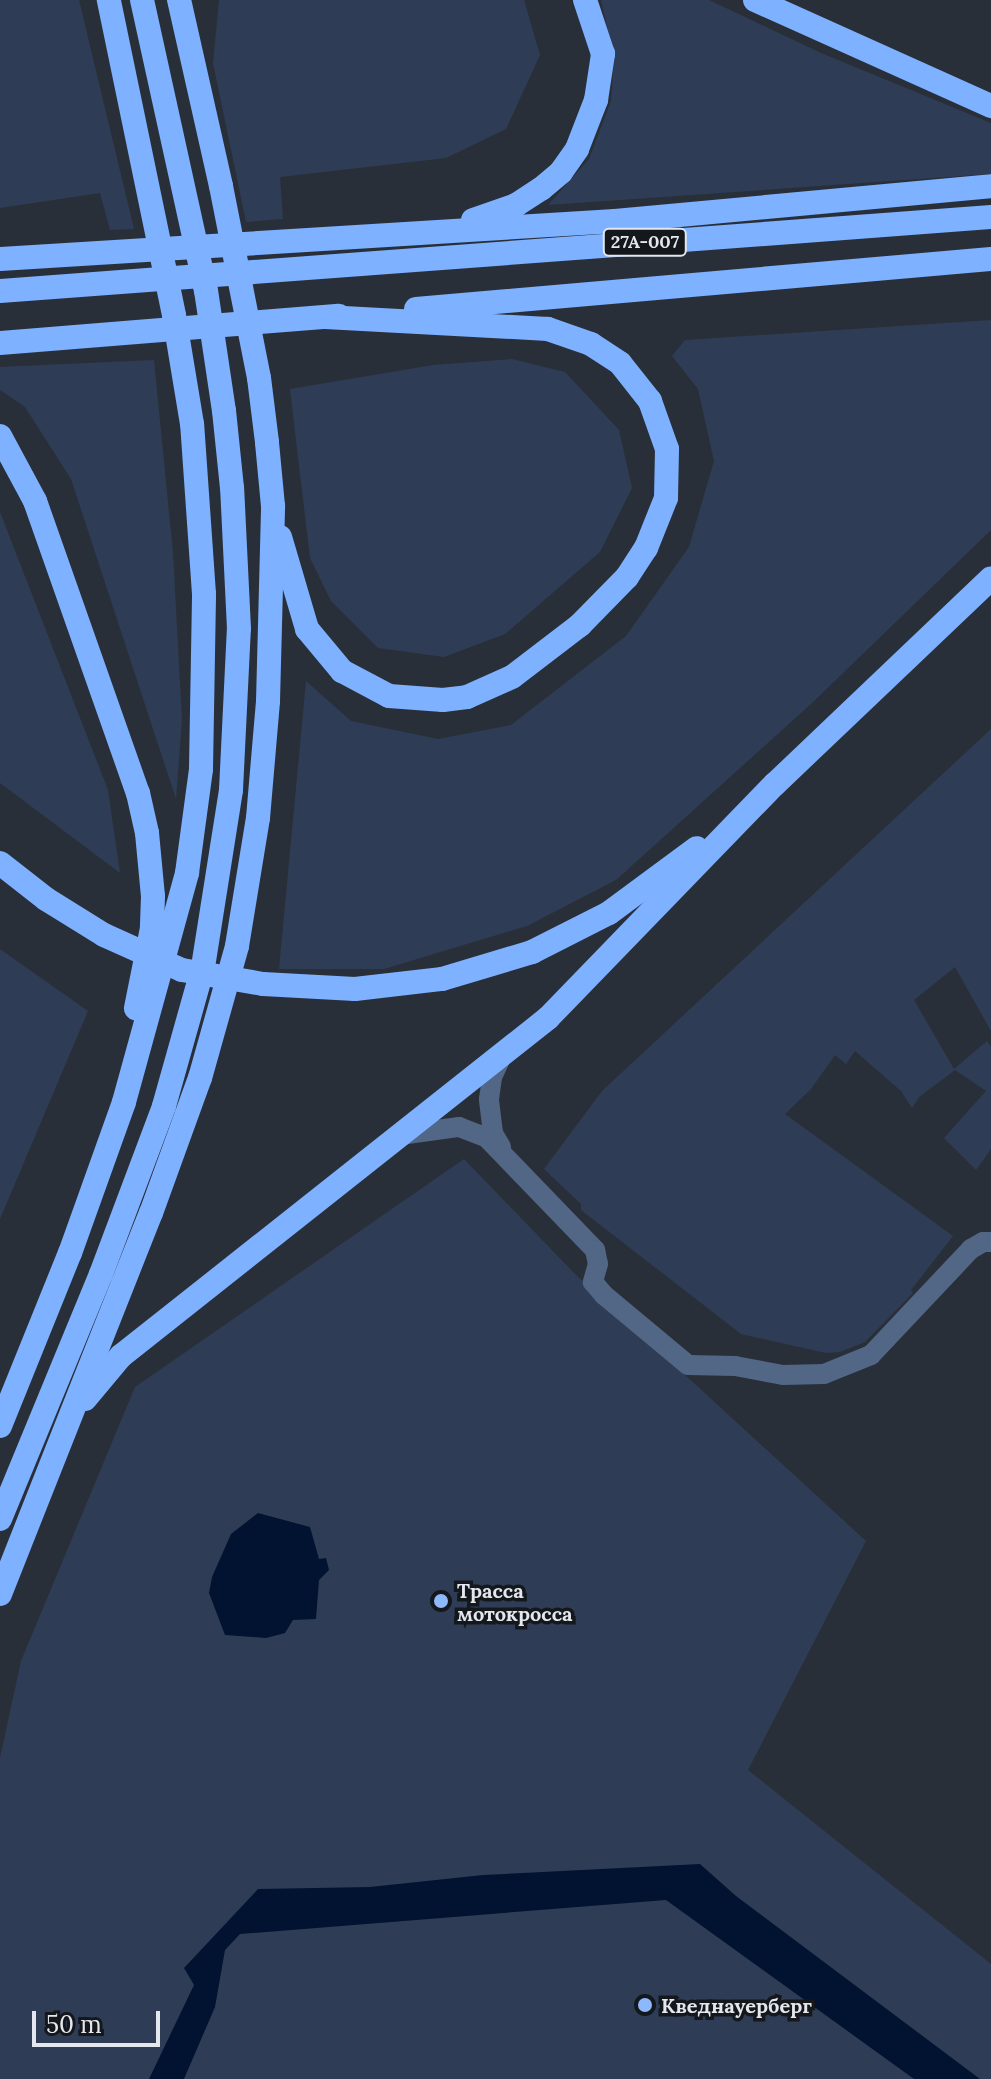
<!DOCTYPE html>
<html>
<head>
<meta charset="utf-8">
<style>
  body { margin:0 }
  #map { position:relative; width:991px; height:2079px; overflow:hidden; background:#292f38; font-family:Lora,serif }
  div>[style] { position:absolute }
  .green>* { inset:0; background:#2e3d55 }
  .water>* { inset:0; background:#021331 }
  .minor>* { height:20px; margin:-10px; padding:0 10px; transform-origin:10px; border-radius:10px; background:#526686 }
  .highway>* { height:24px; margin:-12px; padding:0 12px; transform-origin:12px; border-radius:12px; background:#7eb1ff }
  .dots>* { width:22px; height:22px; translate:-50% -50%; box-sizing:border-box; border:4px solid #14171b; border-radius:50% }
  span { translate:-50% -50%; white-space:nowrap; text-align:center; line-height:1.15; -webkit-text-stroke:7px #14171b; paint-order:stroke }
  .shield-label span { padding:2px 6px; background:#14171b; border:2px solid; border-radius:6px; -webkit-text-stroke-width:0 }
  .shield-label { font-size:18px; color:#e4e8ee; font-weight:700 }
  .poi-label { font-size:20px; color:#e4e8ee; font-weight:700 }
  .left { translate:0 -50%; text-align:left }
  .scale { position:absolute; left:32px; top:2011px; width:128px; height:36px; box-sizing:border-box; border:4px solid #e4e8ee; border-top:0; padding-left:10px; font-size:24px; line-height:28px; white-space:nowrap; color:#e4e8ee; -webkit-text-stroke:6px #14171b; paint-order:stroke }
</style>
</head>
<body>
<div id="map">
  <div class="green">
    <i style="clip-path:polygon(0 0,79px 0,134px 229px,110px 230px,100px 193px,0 208px)"></i>
    <i style="clip-path:polygon(219px 0,524px 0,540px 55px,506px 129px,446px 158px,280px 177px,283px 219px,246px 222px,213px 63px)"></i>
    <i style="clip-path:polygon(601px 0,709px 0,821px 53px,991px 123px,991px 174px,548px 205px,589px 159px,611px 101px,614px 57px)"></i>
    <i style="clip-path:polygon(991px 320px,991px 530px,812px 703px,616px 880px,527px 926px,384px 969px,279px 969px,306px 681px,351px 721px,438px 739px,511px 725px,626px 636px,689px 547px,714px 461px,698px 389px,672px 356px,685px 340px)"></i>
    <i style="clip-path:polygon(512px 359px,565px 372px,619px 430px,632px 488px,600px 552px,505px 634px,444px 657px,378px 648px,331px 601px,310px 558px,290px 389px,433px 365px)"></i>
    <i style="clip-path:polygon(154px 360px,173px 553px,182px 720px,176px 799px,71px 479px,25px 407px,0 390px,0 367px)"></i>
    <i style="clip-path:polygon(0 512px,108px 790px,120px 873px,0 783px)"></i>
    <i style="clip-path:polygon(991px 729px,991px 1031px,955px 967px,914px 1000px,954px 1069px,987px 1041px,991px 1047px,991px 1149px,976px 1170px,944px 1138px,986px 1091px,955px 1070px,919px 1097px,912px 1108px,901px 1091px,855px 1051px,846px 1064px,835px 1055px,811px 1089px,785px 1114px,953px 1236px,911px 1290px,913px 1293px,865px 1342px,840px 1352px,826px 1353px,741px 1334px,581px 1210px,581px 1204px,544px 1169px,602px 1091px)"></i>
    <i style="clip-path:polygon(0 949px,88px 1011px,0 1219px)"></i>
    <i style="clip-path:polygon(464px 1159px,575px 1274px,866px 1541px,748px 1770px,991px 1964px,991px 2079px,0 2079px,0 1758px,21px 1661px,135px 1387px)"></i>
  </div>
  <div class="water">
    <i style="clip-path:polygon(258px 1513px,310px 1527px,319px 1559px,326px 1558px,329px 1570px,319px 1580px,316px 1619px,293px 1620px,285px 1633px,266px 1638px,225px 1635px,209px 1593px,212px 1577px,231px 1534px)"></i>
    <i style="clip-path:polygon(700px 1864px,736px 1896px,980px 2079px,914px 2079px,666px 1900px,240px 1934px,225px 1950px,215px 2007px,184px 2079px,149px 2079px,194px 1985px,184px 1968px,258px 1889px,370px 1887px,483px 1875px)"></i>
  </div>
  <div class="minor">
    <i style="left:400px;top:1135px;width:60px;rotate:-7.7deg"></i>
    <i style="left:459px;top:1127px;width:30px;rotate:21deg"></i>
    <i style="left:487px;top:1138px;width:156px;rotate:46deg"></i>
    <i style="left:595px;top:1250px;width:14px;rotate:78deg"></i>
    <i style="left:598px;top:1264px;width:19px;rotate:106deg"></i>
    <i style="left:593px;top:1282px;width:17px;rotate:50deg"></i>
    <i style="left:604px;top:1295px;width:109px;rotate:39.8deg"></i>
    <i style="left:688px;top:1365px;width:47px;rotate:1.2deg"></i>
    <i style="left:735px;top:1366px;width:49px;rotate:10.6deg"></i>
    <i style="left:783px;top:1375px;width:41px;rotate:-1.4deg"></i>
    <i style="left:824px;top:1374px;width:51px;rotate:-22deg"></i>
    <i style="left:871px;top:1355px;width:146px;rotate:-46.7deg"></i>
    <i style="left:971px;top:1249px;width:14px;rotate:-30deg"></i>
    <i style="left:983px;top:1242px;width:8px"></i>
    <i style="left:501px;top:1147px;width:16px;rotate:-120deg"></i>
    <i style="left:493px;top:1133px;width:34px;rotate:-97deg"></i>
    <i style="left:489px;top:1099px;width:22px;rotate:-82deg"></i>
    <i style="left:492px;top:1077px;width:23px;rotate:-65deg"></i>
  </div>
  <div class="highway">
    <i style="left:755px;top:0;width:259px;rotate:24.2deg"></i>
    <i style="left:473px;top:220px;width:46px;rotate:-19.2deg"></i>
    <i style="left:516px;top:205px;width:30px;rotate:-33deg"></i>
    <i style="left:541px;top:189px;width:26px;rotate:-40deg"></i>
    <i style="left:561px;top:172px;width:28px;rotate:-55deg"></i>
    <i style="left:577px;top:149px;width:53px;rotate:-68.8deg"></i>
    <i style="left:596px;top:100px;width:47px;rotate:-81.3deg"></i>
    <i style="left:603px;top:54px;width:57px;rotate:-108.4deg"></i>
    <i style="left:0;top:259px;width:616px;rotate:-3.54deg"></i>
    <i style="left:615px;top:221px;width:378px;rotate:-5.3deg"></i>
    <i style="left:0;top:291px;width:994px;rotate:-4.27deg"></i>
    <i style="left:416px;top:309px;width:577px;rotate:-4.97deg"></i>
    <i style="left:0;top:343px;width:340px;rotate:-4.6deg"></i>
    <i style="left:0;top:436px;width:74px;rotate:61.7deg"></i>
    <i style="left:35px;top:501px;width:310px;rotate:70.6deg"></i>
    <i style="left:138px;top:793px;width:41px;rotate:77.3deg"></i>
    <i style="left:147px;top:833px;width:63px;rotate:84.6deg"></i>
    <i style="left:153px;top:896px;width:32px;rotate:92deg"></i>
    <i style="left:152px;top:928px;width:82px;rotate:101.3deg"></i>
    <i style="left:280px;top:537px;width:96px;rotate:73.6deg"></i>
    <i style="left:307px;top:629px;width:55px;rotate:50.2deg"></i>
    <i style="left:342px;top:671px;width:53px;rotate:28deg"></i>
    <i style="left:389px;top:696px;width:54px;rotate:4.2deg"></i>
    <i style="left:443px;top:700px;width:24px;rotate:-7deg"></i>
    <i style="left:467px;top:697px;width:49px;rotate:-24deg"></i>
    <i style="left:512px;top:677px;width:86px;rotate:-37.4deg"></i>
    <i style="left:580px;top:625px;width:67px;rotate:-45.6deg"></i>
    <i style="left:627px;top:577px;width:35px;rotate:-57deg"></i>
    <i style="left:646px;top:548px;width:54px;rotate:-68.2deg"></i>
    <i style="left:666px;top:498px;width:49px;rotate:-88.8deg"></i>
    <i style="left:667px;top:449px;width:51px;rotate:-109.5deg"></i>
    <i style="left:650px;top:401px;width:48px;rotate:-128.3deg"></i>
    <i style="left:620px;top:363px;width:35px;rotate:-147deg"></i>
    <i style="left:591px;top:344px;width:46px;rotate:-160.8deg"></i>
    <i style="left:548px;top:329px;width:223px;rotate:-176.9deg"></i>
    <i style="left:0;top:863px;width:58px;rotate:38deg"></i>
    <i style="left:46px;top:899px;width:68px;rotate:31.8deg"></i>
    <i style="left:104px;top:935px;width:85px;rotate:24.2deg"></i>
    <i style="left:182px;top:970px;width:82px;rotate:9.8deg"></i>
    <i style="left:263px;top:984px;width:92px;rotate:3.1deg"></i>
    <i style="left:355px;top:989px;width:88px;rotate:-6.6deg"></i>
    <i style="left:442px;top:979px;width:94px;rotate:-16.7deg"></i>
    <i style="left:532px;top:952px;width:86px;rotate:-26.9deg"></i>
    <i style="left:609px;top:913px;width:109px;rotate:-36.5deg"></i>
    <i style="left:85px;top:1399px;width:56px;rotate:-50.1deg"></i>
    <i style="left:121px;top:1356px;width:545px;rotate:-38.36deg"></i>
    <i style="left:548px;top:1018px;width:326px;rotate:-45.9deg"></i>
    <i style="left:775px;top:784px;width:298px;rotate:-43.6deg"></i>
    <i style="left:0;top:1426px;width:187px;rotate:-68deg"></i>
    <i style="left:70px;top:1253px;width:160px;rotate:-70.3deg"></i>
    <i style="left:124px;top:1102px;width:238px;rotate:-74.6deg"></i>
    <i style="left:187px;top:873px;width:105px;rotate:-82.3deg"></i>
    <i style="left:201px;top:769px;width:175px;rotate:-89deg"></i>
    <i style="left:204px;top:594px;width:170px;rotate:-94deg"></i>
    <i style="left:192px;top:424px;width:110px;rotate:-99.4deg"></i>
    <i style="left:174px;top:315px;width:322px;rotate:-101.7deg"></i>
    <i style="left:0;top:1519px;width:265px;rotate:-67.6deg"></i>
    <i style="left:101px;top:1274px;width:179px;rotate:-69.4deg"></i>
    <i style="left:164px;top:1106px;width:144px;rotate:-74.3deg"></i>
    <i style="left:203px;top:967px;width:179px;rotate:-81deg"></i>
    <i style="left:231px;top:790px;width:161px;rotate:-87.2deg"></i>
    <i style="left:239px;top:629px;width:141px;rotate:-92.8deg"></i>
    <i style="left:232px;top:488px;width:77px;rotate:-95.9deg"></i>
    <i style="left:224px;top:411px;width:121px;rotate:-98.5deg"></i>
    <i style="left:206px;top:291px;width:298px;rotate:-102.4deg"></i>
    <i style="left:0;top:1594px;width:410px;rotate:-68.4deg"></i>
    <i style="left:151px;top:1213px;width:144px;rotate:-70.1deg"></i>
    <i style="left:200px;top:1078px;width:137px;rotate:-74.3deg"></i>
    <i style="left:237px;top:946px;width:130px;rotate:-80.7deg"></i>
    <i style="left:258px;top:818px;width:117px;rotate:-85.1deg"></i>
    <i style="left:268px;top:701px;width:195px;rotate:-88.5deg"></i>
    <i style="left:273px;top:506px;width:64px;rotate:-95.4deg"></i>
    <i style="left:267px;top:442px;width:64px;rotate:-97.1deg"></i>
    <i style="left:259px;top:378px;width:196px;rotate:-101.2deg"></i>
    <i style="left:221px;top:186px;width:191px;rotate:-102.7deg"></i>
  </div>
  <div class="dots">
    <i style="left:441px;top:1601px;background:#8db9fc"></i>
    <i style="left:645px;top:2005px;background:#8db9fc"></i>
  </div>
  <div class="shield-label">
    <span style="left:645px;top:242px">27А-007</span>
  </div>
  <div class="poi-label">
    <span class="left" style="left:457px;top:1602px">Трасса<br>мотокросса</span>
    <span class="left" style="left:661px;top:2005px">Кведнауерберг</span>
  </div>
  <div class="scale">50 m</div>
</div>
</body>
</html>
